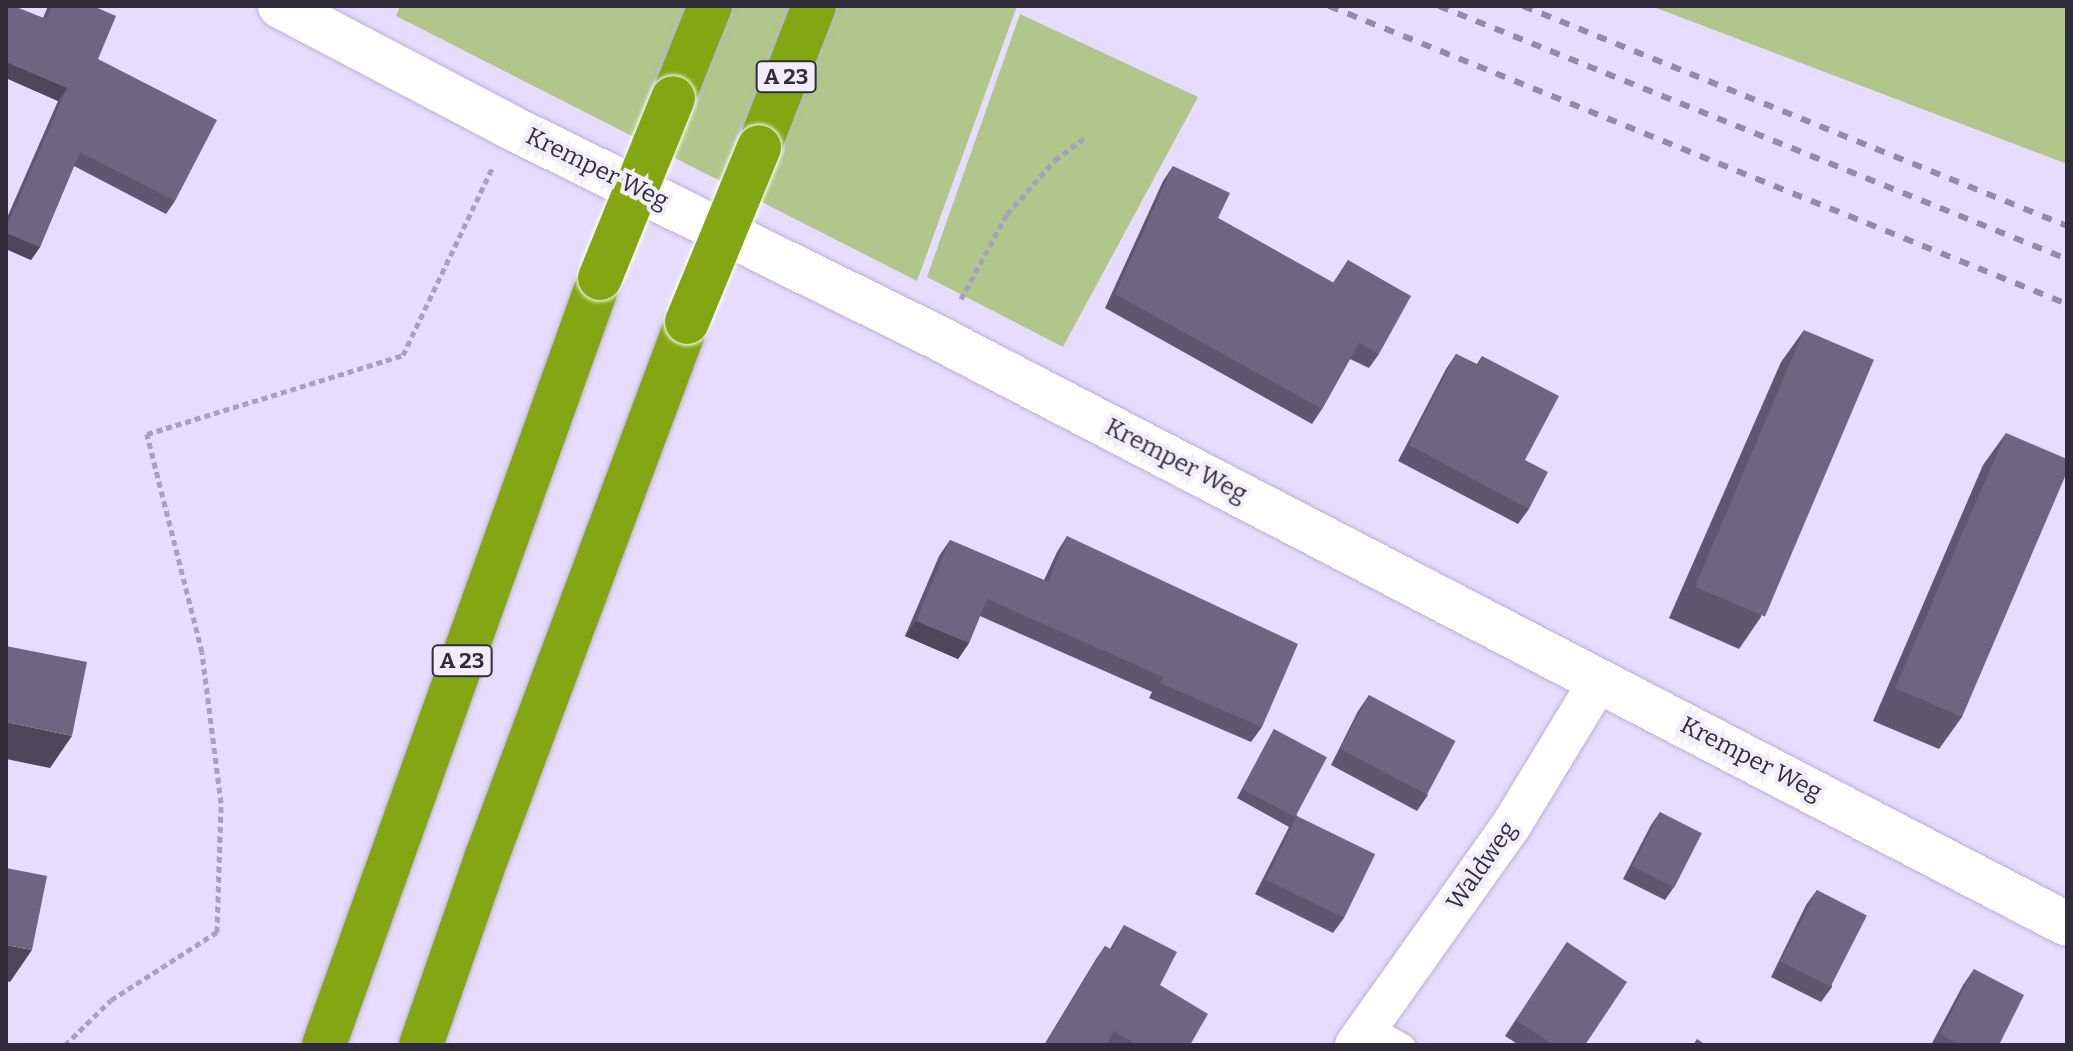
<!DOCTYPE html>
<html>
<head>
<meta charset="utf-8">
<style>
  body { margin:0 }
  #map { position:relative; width:2073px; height:1051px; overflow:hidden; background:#e6dcff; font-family:Bitter,serif }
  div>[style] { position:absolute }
  .green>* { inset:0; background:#b2c58a }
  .path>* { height:5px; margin-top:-2.5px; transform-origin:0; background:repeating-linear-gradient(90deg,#a8a0bc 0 6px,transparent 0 10px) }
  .roads { filter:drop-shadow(0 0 2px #bbb2d3) drop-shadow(0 0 2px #bbb2d3) }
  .service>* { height:20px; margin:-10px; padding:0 10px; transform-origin:10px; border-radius:10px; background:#fff }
  .minor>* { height:40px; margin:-20px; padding:0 20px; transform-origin:20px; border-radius:20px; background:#fff }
  .tertiary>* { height:44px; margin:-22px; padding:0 22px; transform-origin:22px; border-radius:22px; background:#fff }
  .motorway>* { height:44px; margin:-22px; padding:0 22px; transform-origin:22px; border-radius:22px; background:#85a613 }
  .rail>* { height:6px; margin-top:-3px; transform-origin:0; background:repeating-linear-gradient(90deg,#928ba4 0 10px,transparent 0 20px) }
  .bridges { filter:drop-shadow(0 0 2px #fff) drop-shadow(0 0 2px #fff) }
  .motorway-bridge>* { height:44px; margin:-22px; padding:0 22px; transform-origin:22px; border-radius:22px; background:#85a613 }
  .wall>* { inset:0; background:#5f5771 }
  .shaded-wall>* { inset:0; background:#4d475c }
  .building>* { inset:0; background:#6e6583; transform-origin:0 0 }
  span { translate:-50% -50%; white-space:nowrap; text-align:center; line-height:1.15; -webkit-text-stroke:8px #f1edfb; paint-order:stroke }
  .shield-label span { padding:2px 6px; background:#f1edfb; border:2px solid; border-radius:6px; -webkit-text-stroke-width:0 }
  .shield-label { font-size:22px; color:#302c39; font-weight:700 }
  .street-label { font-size:24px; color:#302c39 }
  .frame { position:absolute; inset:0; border:8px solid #302c39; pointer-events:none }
</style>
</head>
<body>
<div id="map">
  <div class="green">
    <i style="clip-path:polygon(400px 6px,1017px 6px,917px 281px,396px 16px)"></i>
    <i style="clip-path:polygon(1651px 6px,2067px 6px,2067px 164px)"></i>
    <i style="clip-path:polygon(1020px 14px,1198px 97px,1063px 347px,927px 277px)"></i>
  </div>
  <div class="path">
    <i style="left:961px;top:299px;width:97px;rotate:-61.6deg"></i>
    <i style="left:1007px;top:214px;width:72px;rotate:-48.4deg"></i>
    <i style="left:1055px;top:160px;width:40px;rotate:-37deg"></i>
    <i style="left:65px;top:1045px;width:64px;rotate:-44.4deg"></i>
    <i style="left:111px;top:1000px;width:126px;rotate:-32.7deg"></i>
    <i style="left:217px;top:932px;width:129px;rotate:-88.2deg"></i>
    <i style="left:221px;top:803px;width:152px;rotate:-97.2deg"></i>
    <i style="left:202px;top:652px;width:225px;rotate:-104.2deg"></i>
    <i style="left:147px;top:434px;width:268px;rotate:-17.1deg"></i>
    <i style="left:403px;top:355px;width:207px;rotate:-64.5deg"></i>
  </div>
  <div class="roads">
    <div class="service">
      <i style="left:1369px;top:1025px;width:41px;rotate:29.1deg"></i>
    </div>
    <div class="minor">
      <i style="left:1355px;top:1045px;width:271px;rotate:-54.6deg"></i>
      <i style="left:1512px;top:824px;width:167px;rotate:-58.7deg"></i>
    </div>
    <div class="tertiary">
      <i style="left:280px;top:6px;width:262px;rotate:27.7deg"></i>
      <i style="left:512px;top:128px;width:482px;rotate:26.2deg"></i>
      <i style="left:944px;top:341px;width:1265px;rotate:27.44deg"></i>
    </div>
    <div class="motorway">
      <i style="left:673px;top:98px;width:99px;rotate:-68.1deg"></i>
      <i style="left:759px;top:147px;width:151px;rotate:-68.7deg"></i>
      <i style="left:324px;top:1045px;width:815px;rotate:-70.21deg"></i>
      <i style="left:421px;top:1045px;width:200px;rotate:-70.8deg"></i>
      <i style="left:487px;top:856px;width:570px;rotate:-69.47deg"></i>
    </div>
  </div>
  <div class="rail">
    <i style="left:1329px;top:6px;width:796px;rotate:21.99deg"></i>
    <i style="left:1439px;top:6px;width:677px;rotate:21.94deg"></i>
    <i style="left:1523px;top:6px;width:587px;rotate:22.02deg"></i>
  </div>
  <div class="bridges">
    <div class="motorway-bridge">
      <i style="left:600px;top:278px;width:194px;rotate:-67.9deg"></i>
      <i style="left:687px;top:322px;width:189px;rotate:-67.6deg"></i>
    </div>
  </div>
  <div class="wall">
    <i style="clip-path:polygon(6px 6px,43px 18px,48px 6px,93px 6px,98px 59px,175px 201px,166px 214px,74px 166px,40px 247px,31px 260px,6px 249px,6px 220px,58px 101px,6px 78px)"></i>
    <i style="clip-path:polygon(1173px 166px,1218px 218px,1333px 283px,1348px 260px,1379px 354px,1369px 368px,1350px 359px,1322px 409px,1312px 424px,1105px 308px,1163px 181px)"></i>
    <i style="clip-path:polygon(1804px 330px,1761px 617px,1739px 649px,1669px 618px,1781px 362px)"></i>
    <i style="clip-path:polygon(1456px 354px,1477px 364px,1482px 356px,1525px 460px,1529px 509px,1518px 524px,1398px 461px,1446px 369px)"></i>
    <i style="clip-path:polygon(2006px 433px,1962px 717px,1939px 749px,1873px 721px,1983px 465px)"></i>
    <i style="clip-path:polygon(1067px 536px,1262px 727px,1251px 742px,1149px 698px,1152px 692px,980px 616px,969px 643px,958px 659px,905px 636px,939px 556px,950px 540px,1044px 580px,1057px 552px)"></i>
    <i style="clip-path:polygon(1369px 695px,1428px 795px,1417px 811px,1331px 765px,1358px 711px)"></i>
    <i style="clip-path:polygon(1274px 729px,1297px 816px,1344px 918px,1333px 933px,1255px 894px,1289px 827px,1237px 798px,1269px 738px)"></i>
    <i style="clip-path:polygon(1660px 812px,1674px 887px,1665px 900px,1623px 879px,1651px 825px)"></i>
    <i style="clip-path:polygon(1817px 890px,1832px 987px,1821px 1002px,1771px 977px,1806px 905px)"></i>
    <i style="clip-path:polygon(1124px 925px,1160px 985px,1190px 1045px,1044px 1045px,1096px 959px,1105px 946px,1110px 949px)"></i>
    <i style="clip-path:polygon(1567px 942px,1585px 1045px,1519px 1045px,1505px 1036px)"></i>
    <i style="clip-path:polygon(1974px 969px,1999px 1045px,1931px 1045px,1963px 985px)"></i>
  </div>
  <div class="shaded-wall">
    <i style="clip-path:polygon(6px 62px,67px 88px,58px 101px,6px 78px)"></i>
    <i style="clip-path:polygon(6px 233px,40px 247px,31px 260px,6px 249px)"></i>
    <i style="clip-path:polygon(916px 621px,969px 643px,958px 659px,905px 636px)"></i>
    <i style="clip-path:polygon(6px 722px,72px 736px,50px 768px,6px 759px)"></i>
    <i style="clip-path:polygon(6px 945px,32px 950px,10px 982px,6px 981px)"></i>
  </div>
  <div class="building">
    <i style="clip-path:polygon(6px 6px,14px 6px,46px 19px,52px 6px,93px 6px,116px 16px,98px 59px,217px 120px,175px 201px,80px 152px,40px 247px,6px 233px,6px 228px,67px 88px,6px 62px)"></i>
    <i style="clip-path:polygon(1173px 166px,1230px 193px,1218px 218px,1334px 283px,1348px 260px,1411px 296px,1379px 354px,1359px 343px,1322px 409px,1115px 294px)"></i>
    <i style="left:1804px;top:330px;width:76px;height:279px;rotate:23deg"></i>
    <i style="clip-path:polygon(1456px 354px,1478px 365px,1482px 356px,1559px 396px,1525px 460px,1548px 472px,1529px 509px,1409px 445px)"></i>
    <i style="clip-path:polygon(2006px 433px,2067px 459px,2067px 472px,1962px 717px,1895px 688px)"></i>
    <i style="clip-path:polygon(1067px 536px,1298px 644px,1262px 727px,1160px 683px,1163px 677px,987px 599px,969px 643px,916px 621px,950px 540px,1048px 582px)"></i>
    <i style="clip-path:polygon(6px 646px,87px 662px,72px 736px,6px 722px)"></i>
    <i style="left:1369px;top:695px;width:98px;height:61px;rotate:28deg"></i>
    <i style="left:1274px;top:729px;width:60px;height:68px;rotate:28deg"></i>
    <i style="left:1660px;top:812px;width:47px;height:61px;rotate:27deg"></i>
    <i style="left:1297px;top:816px;width:87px;height:71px;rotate:26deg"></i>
    <i style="clip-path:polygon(6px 868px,47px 876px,32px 950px,6px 945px)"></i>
    <i style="left:1817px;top:890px;width:56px;height:80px;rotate:27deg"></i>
    <i style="clip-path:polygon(1124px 925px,1177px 952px,1160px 985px,1208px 1014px,1190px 1045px,1137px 1045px,1114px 1031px,1107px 1045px,1045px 1045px,1105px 946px,1112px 950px)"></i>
    <i style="clip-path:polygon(1567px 942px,1627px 982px,1585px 1045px,1554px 1045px,1516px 1020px)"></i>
    <i style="clip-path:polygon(1974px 969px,2024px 995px,1999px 1045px,1960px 1045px,1940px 1034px)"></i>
    <i style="clip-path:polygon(1697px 1039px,1706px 1045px,1693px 1045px)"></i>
  </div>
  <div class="shield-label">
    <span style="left:786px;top:77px">A 23</span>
    <span style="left:462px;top:661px">A 23</span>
  </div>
  <div class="street-label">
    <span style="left:597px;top:169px;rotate:26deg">Kremper Weg</span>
    <span style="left:1176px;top:461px;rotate:27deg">Kremper Weg</span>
    <span style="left:1751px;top:759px;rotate:27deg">Kremper Weg</span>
    <span style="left:1482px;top:866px;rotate:-55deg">Waldweg</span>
  </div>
  <div class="frame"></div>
</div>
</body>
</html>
